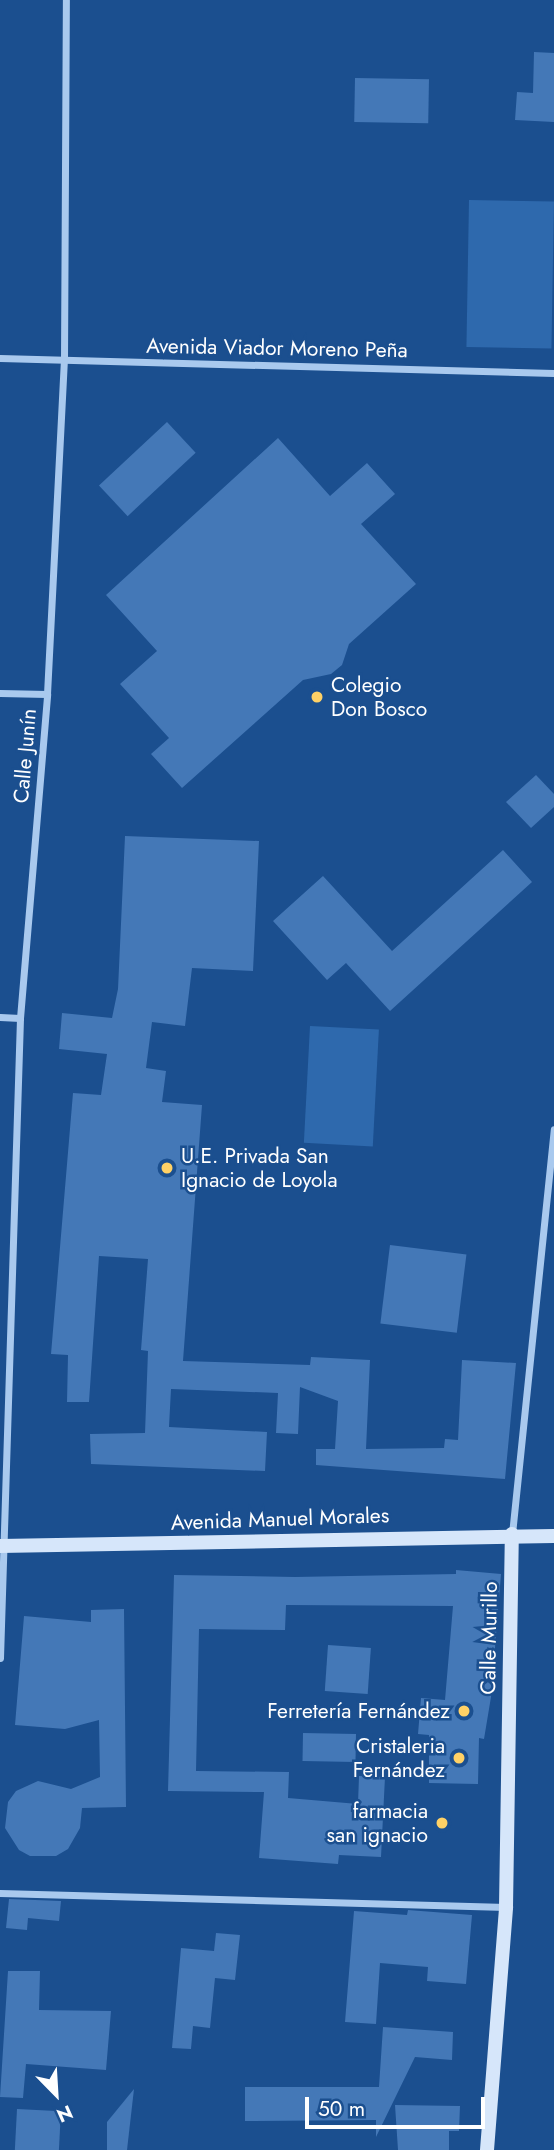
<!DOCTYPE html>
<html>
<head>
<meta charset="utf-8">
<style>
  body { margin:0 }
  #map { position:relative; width:554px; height:2150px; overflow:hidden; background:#1b4f8f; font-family:Jost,sans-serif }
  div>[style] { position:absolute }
  .green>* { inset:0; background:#2e69ad; transform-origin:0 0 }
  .building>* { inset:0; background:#4478b7; transform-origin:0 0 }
  .street>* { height:7px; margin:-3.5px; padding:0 3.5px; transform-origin:3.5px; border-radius:3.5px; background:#a9c9ee }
  .secondary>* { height:14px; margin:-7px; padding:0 7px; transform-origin:7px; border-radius:7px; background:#d6e6fa }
  .dots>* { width:19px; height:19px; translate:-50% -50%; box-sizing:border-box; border:4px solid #1b4f8f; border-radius:50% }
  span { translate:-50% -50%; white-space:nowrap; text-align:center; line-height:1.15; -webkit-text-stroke:5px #1b4f8f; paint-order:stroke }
  .street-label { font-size:21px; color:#fff }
  .poi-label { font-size:21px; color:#fff }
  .left { translate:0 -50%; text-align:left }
  .right { translate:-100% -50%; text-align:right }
  .north { position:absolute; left:21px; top:2059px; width:70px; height:70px; -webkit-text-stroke:5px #1b4f8f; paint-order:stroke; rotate:156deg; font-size:19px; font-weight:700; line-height:28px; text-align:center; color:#fff }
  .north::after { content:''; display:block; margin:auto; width:24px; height:32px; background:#fff; clip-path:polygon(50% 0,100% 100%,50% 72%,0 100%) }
  .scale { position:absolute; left:305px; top:2097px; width:180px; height:32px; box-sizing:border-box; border:4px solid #fff; border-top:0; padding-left:9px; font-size:21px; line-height:24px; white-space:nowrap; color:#fff; -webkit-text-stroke:5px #1b4f8f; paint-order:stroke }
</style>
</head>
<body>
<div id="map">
  <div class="green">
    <i style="left:469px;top:200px;width:85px;height:147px;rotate:1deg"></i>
    <i style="left:310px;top:1026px;width:69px;height:117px;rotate:3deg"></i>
  </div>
  <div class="building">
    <i style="clip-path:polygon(534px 52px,554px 53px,554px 122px,515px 120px,517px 92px,533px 93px)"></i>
    <i style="left:355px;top:78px;width:74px;height:44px;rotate:1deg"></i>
    <i style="left:167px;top:422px;width:42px;height:93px;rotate:47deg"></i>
    <i style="clip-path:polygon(278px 438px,330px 496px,367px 463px,395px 494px,361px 524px,416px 584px,349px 644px,342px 665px,331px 674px,303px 680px,182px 788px,151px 754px,169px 738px,120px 684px,157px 651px,106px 595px)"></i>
    <i style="clip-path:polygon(536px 775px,554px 794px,554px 807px,531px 828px,506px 802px)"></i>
    <i style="clip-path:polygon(125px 836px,259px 841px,253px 971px,192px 968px,185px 1026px,152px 1022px,146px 1068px,166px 1071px,162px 1102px,202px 1105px,183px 1361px,310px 1365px,311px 1357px,370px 1360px,366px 1449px,444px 1448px,445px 1439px,458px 1440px,462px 1360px,516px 1363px,505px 1479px,316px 1465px,316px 1449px,335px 1449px,338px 1401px,300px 1387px,298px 1434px,276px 1433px,278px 1393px,171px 1389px,169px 1427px,267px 1432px,265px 1471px,91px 1464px,90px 1434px,145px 1433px,148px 1351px,141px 1350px,148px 1259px,99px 1256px,89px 1402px,67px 1402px,68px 1355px,51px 1354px,73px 1093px,101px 1095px,107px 1054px,59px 1049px,62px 1013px,112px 1018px,118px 989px)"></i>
    <i style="clip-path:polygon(503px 850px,532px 882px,390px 1011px,346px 963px,327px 980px,273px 921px,323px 876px,392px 951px)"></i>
    <i style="left:390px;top:1245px;width:77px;height:79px;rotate:7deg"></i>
    <i style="clip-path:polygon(456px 1570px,501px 1574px,491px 1697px,484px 1739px,479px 1738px,478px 1784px,429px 1783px,429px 1735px,418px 1734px,421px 1698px,445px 1700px,453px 1606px,286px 1605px,285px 1630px,199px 1629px,196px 1771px,289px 1772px,288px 1798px,358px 1804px,359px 1776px,385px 1777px,381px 1857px,339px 1855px,338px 1864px,259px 1858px,264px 1792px,168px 1791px,174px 1575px,295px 1577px,456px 1574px)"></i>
    <i style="clip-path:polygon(124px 1609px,126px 1807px,82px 1808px,80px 1828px,68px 1849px,56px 1856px,30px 1856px,19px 1850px,5px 1828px,8px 1802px,16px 1791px,38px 1781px,71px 1789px,100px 1777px,99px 1720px,65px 1729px,15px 1725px,24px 1616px,91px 1622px,91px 1610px)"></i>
    <i style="left:328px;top:1645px;width:43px;height:46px;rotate:4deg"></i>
    <i style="left:303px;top:1733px;width:53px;height:28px;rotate:1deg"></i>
    <i style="clip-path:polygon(9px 1899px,61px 1901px,59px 1921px,28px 1918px,27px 1930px,6px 1928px)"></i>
    <i style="clip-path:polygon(408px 1910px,472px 1915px,466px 1984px,427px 1981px,428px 1967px,380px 1963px,376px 2024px,345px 2022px,354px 1911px,407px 1915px)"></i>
    <i style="clip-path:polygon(216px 1933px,240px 1935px,235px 1980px,215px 1978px,210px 2028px,193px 2026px,191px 2049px,172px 2048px,181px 1948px,214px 1951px)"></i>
    <i style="clip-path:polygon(8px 1971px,40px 1971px,39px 2010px,111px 2011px,106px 2070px,26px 2064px,23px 2098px,0 2097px)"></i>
    <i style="clip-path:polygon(383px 2027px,453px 2032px,452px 2060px,415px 2057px,376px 2137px,376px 2120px,245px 2121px,245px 2087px,379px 2087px)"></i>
    <i style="clip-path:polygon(134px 2089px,127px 2150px,107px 2150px,107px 2122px)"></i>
    <i style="clip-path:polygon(395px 2105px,460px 2106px,459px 2131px,449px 2131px,449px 2150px,398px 2150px)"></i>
    <i style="left:17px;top:2109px;width:44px;height:41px;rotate:3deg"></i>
  </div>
  <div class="street">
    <i style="left:0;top:358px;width:554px;rotate:1.55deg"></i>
    <i style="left:0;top:693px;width:47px;rotate:1.2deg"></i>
    <i style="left:0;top:1017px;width:20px;rotate:3deg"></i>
    <i style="left:512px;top:1534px;width:407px;rotate:-84.1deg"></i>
    <i style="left:0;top:1658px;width:640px;rotate:-88.21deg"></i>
    <i style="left:20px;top:1018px;width:325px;rotate:-85.2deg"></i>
    <i style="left:47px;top:694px;width:334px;rotate:-87.1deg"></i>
    <i style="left:64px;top:360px;width:360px;rotate:-89.7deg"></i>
    <i style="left:0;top:1893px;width:506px;rotate:1.58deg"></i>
  </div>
  <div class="secondary">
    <i style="left:0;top:1546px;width:554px;rotate:-1.03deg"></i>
    <i style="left:487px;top:2150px;width:244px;rotate:-85.5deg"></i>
    <i style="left:506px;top:1907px;width:373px;rotate:-89.1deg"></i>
  </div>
  <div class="dots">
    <i style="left:317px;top:697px;background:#ffd166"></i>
    <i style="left:167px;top:1168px;background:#ffd166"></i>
    <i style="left:464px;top:1711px;background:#ffd166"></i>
    <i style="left:459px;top:1758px;background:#ffd166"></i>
    <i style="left:442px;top:1823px;background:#ffd166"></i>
  </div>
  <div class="street-label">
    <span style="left:277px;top:348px;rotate:1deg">Avenida Viador Moreno Peña</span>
    <span style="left:25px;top:756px;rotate:-85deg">Calle Junín</span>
    <span style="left:280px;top:1519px;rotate:-2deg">Avenida Manuel Morales</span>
    <span style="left:489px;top:1638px;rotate:-89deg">Calle Murillo</span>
  </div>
  <div class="poi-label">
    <span class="left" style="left:331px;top:697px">Colegio<br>Don Bosco</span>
    <span class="left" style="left:181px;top:1168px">U.E. Privada San<br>Ignacio de Loyola</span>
    <span class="right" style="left:450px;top:1711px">Ferretería Fernández</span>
    <span class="right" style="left:445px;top:1758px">Cristaleria<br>Fernández</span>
    <span class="right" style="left:428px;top:1823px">farmacia<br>san ignacio</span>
  </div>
  <div class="north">N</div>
  <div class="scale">50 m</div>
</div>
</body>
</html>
